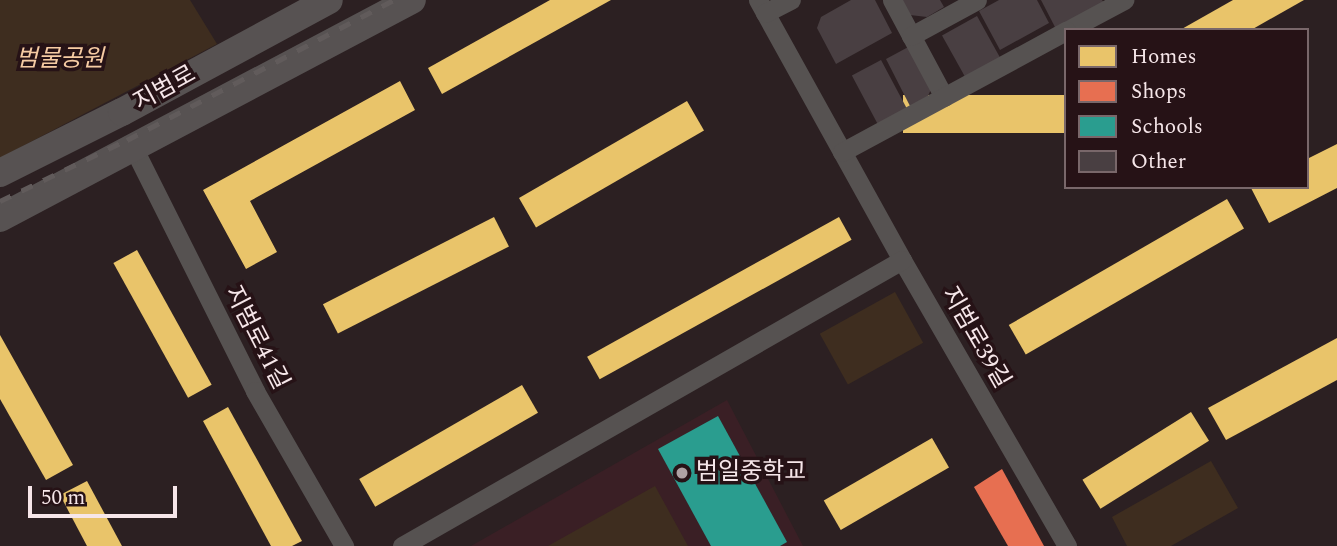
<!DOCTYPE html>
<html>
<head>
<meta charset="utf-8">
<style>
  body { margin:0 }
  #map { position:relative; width:1337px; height:546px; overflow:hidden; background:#2c2022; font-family:Spectral,"Noto Sans KR",serif }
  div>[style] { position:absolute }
  .built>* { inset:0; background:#3a1f25 }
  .green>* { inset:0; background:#3e2d1f; transform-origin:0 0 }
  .homes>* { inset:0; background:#e9c46a; transform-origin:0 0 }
  .shops>* { inset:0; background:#e76f51 }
  .schools>* { inset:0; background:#2a9d8f }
  .building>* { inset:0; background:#493f42; transform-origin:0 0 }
  .street>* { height:19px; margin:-9.5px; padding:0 9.5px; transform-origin:9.5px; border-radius:9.5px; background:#565251 }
  .secondary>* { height:28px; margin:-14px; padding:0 14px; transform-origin:14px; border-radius:14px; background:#575252 }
  .rail>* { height:5px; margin-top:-2.5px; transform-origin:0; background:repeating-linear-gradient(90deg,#615b5b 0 12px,transparent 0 24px) }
  .dots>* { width:19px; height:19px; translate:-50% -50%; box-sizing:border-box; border:4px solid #261216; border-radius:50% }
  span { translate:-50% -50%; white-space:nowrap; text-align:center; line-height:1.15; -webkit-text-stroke:7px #261216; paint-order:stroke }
  .park-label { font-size:24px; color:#f6cba3; font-style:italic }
  .street-label { font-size:24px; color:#f6e6e9 }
  .poi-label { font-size:24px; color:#f6e6e9 }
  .left { translate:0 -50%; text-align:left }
  .legend { position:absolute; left:1064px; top:28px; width:245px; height:161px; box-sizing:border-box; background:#261216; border:2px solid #79676a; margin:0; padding:9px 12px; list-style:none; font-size:21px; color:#f6e6e9 }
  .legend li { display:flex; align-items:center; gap:14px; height:35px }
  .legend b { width:35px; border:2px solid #79676a }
  .scale { position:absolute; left:28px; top:486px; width:149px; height:32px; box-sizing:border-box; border:4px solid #f6e6e9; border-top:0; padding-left:9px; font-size:21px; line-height:24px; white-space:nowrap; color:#f6e6e9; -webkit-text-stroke:5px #261216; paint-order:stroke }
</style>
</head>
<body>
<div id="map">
  <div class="built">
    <i style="clip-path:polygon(727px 400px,803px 546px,471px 546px)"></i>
  </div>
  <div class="green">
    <i style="clip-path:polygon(0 0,190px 0,217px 44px,0 158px)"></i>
    <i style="left:895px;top:292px;width:58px;height:86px;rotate:61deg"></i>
    <i style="clip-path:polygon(1211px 461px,1238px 508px,1171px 546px,1127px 546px,1112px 517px)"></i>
    <i style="clip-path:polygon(655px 486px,688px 546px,548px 546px)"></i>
  </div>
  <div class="homes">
    <i style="clip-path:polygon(550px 0,611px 0,442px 94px,428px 68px)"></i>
    <i style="clip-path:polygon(1233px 0,1304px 0,1251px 30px,1180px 30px)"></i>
    <i style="clip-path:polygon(400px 81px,415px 110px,250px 201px,277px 252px,246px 269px,203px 190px)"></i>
    <i style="left:1066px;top:95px;width:38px;height:163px;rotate:90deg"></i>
    <i style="left:687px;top:101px;width:34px;height:194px;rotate:60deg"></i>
    <i style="clip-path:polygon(1337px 144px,1337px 188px,1269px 223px,1251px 188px,1307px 187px,1307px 159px)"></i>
    <i style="left:1227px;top:199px;width:34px;height:252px;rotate:60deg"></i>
    <i style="left:494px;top:217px;width:33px;height:192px;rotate:63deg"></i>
    <i style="left:839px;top:217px;width:26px;height:288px;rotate:61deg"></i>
    <i style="left:137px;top:250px;width:154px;height:27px;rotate:61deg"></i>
    <i style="clip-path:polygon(0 335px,73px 465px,46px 480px,0 399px)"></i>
    <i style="clip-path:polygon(1337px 338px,1337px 380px,1226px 440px,1208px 408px)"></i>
    <i style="left:522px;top:385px;width:32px;height:188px;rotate:60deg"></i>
    <i style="clip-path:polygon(228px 407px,302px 541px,292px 546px,271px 546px,203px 421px)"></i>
    <i style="left:1191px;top:412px;width:34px;height:128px;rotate:58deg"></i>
    <i style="left:932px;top:438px;width:34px;height:125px;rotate:60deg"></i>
    <i style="clip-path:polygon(87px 481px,122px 546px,87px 546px,60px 495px)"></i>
  </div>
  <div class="shops">
    <i style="clip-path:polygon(1002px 469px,1044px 546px,1008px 546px,974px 487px)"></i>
  </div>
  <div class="schools">
    <i style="clip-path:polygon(718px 416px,787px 542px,780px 546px,711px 546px,658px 449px)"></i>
  </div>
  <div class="building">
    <i style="clip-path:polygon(851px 0,875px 0,892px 33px,836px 64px,817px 28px,821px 17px)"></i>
    <i style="clip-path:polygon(902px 0,940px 0,944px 7px,927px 17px,910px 15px)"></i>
    <i style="clip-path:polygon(999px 0,1037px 0,1049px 23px,1000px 50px,979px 11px)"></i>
    <i style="clip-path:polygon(1041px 0,1102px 0,1104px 3px,1056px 29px)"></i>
    <i style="left:977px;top:16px;width:48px;height:40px;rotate:61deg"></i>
    <i style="clip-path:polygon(912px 45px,933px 85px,927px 98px,910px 106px,886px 59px)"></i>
    <i style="left:881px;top:60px;width:55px;height:33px;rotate:62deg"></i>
  </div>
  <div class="street">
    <i style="left:758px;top:0;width:297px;rotate:61deg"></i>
    <i style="left:902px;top:260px;width:330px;rotate:60deg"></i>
    <i style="left:892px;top:0;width:110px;rotate:61.8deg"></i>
    <i style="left:765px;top:13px;width:29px;rotate:-27deg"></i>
    <i style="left:1068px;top:30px;width:64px;rotate:-28.2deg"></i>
    <i style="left:911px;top:36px;width:75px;rotate:-28.6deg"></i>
    <i style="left:133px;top:147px;width:273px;rotate:63.4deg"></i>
    <i style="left:255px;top:391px;width:179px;rotate:60.1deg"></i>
    <i style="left:842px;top:152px;width:255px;rotate:-28.4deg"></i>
    <i style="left:402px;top:546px;width:576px;rotate:-29.77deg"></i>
  </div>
  <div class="secondary">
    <i style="left:0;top:173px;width:136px;rotate:-26.6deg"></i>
    <i style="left:122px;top:112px;width:235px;rotate:-28.4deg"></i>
    <i style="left:0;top:218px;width:466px;rotate:-27.9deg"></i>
  </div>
  <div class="rail">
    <i style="left:0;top:201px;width:141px;rotate:-25.7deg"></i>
    <i style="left:127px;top:140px;width:301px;rotate:-27.7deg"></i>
  </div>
  <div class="dots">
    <i style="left:682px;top:473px;background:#afa1a3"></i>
  </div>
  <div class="park-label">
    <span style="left:60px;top:60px">범물공원</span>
  </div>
  <div class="street-label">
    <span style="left:165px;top:89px;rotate:-29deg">지범로</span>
    <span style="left:256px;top:338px;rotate:63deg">지범로41길</span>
    <span style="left:975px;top:338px;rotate:60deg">지범로39길</span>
  </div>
  <div class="poi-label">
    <span class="left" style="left:696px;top:473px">범일중학교</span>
  </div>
  <ul class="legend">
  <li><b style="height:19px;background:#e9c46a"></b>Homes</li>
  <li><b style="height:19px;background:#e76f51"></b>Shops</li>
  <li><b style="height:19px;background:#2a9d8f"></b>Schools</li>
  <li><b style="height:19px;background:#493f42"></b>Other</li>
  </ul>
  <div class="scale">50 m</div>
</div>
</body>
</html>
